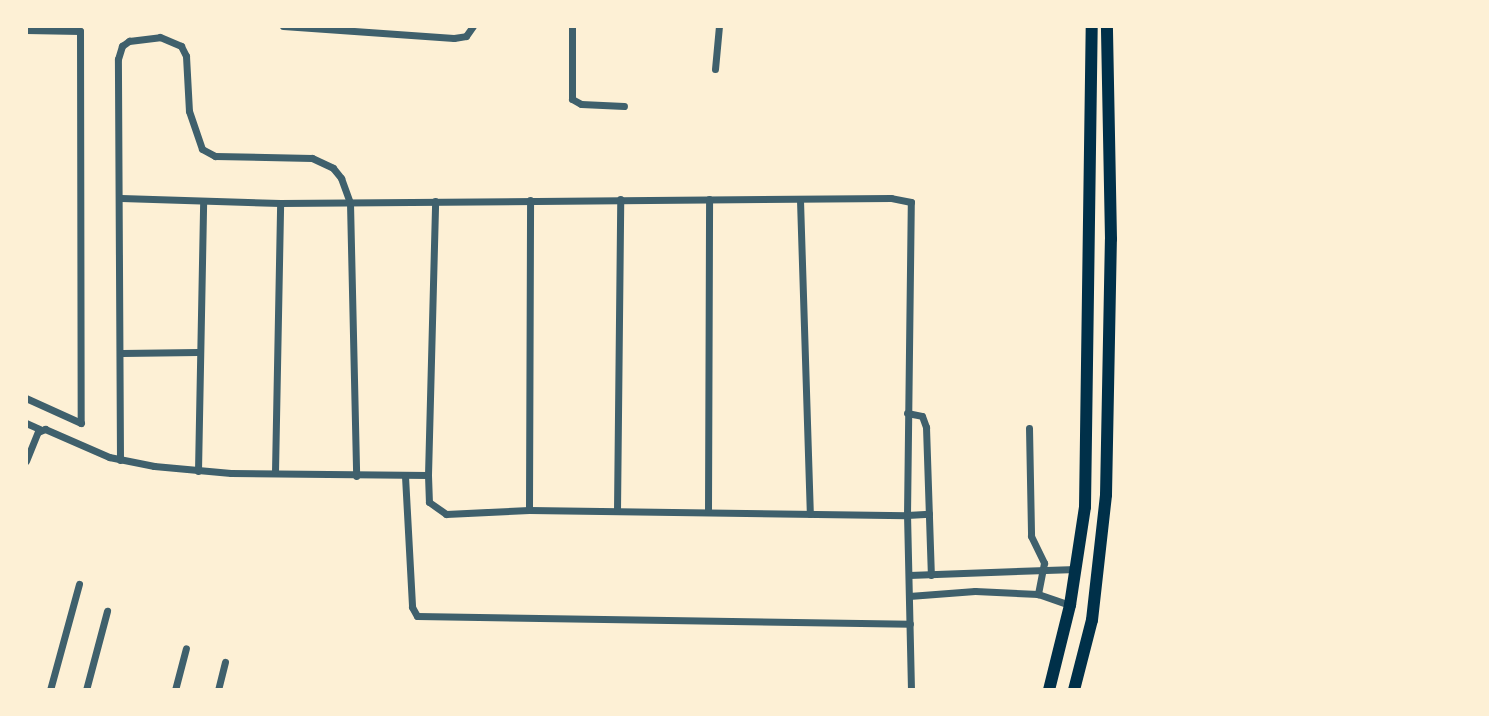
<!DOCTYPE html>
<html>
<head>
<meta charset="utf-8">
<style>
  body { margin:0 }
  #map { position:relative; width:1489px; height:716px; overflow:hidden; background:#fdf0d5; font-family:"Work Sans",sans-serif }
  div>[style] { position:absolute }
  .minor>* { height:7px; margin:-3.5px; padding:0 3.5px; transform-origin:3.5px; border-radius:3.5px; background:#3f606c }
  .trunk>* { height:12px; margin:-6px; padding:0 6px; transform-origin:6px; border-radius:6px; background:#003049 }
  span { translate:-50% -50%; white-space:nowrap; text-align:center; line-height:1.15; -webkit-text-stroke:5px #fdf0d5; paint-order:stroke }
  .frame { position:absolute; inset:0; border:28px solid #fdf0d5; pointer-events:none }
</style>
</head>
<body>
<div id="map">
  <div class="minor">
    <i style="left:283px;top:26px;width:171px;rotate:4deg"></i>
    <i style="left:454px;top:38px;width:12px;rotate:-9deg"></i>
    <i style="left:466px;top:36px;width:12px;rotate:-55deg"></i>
    <i style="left:572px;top:26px;width:73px;rotate:90deg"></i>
    <i style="left:572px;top:99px;width:10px;rotate:29deg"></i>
    <i style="left:581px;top:104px;width:43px;rotate:2.7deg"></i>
    <i style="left:26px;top:30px;width:54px;rotate:1.1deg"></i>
    <i style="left:80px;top:31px;width:392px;rotate:89.9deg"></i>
    <i style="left:81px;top:423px;width:60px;rotate:-155.6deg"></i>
    <i style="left:715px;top:69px;width:43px;rotate:-84.7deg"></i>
    <i style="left:800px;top:200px;width:314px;rotate:88.2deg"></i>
    <i style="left:122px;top:353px;width:76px;rotate:-0.8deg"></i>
    <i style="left:907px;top:413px;width:15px;rotate:11deg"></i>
    <i style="left:922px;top:416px;width:12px;rotate:70deg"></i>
    <i style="left:926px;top:427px;width:148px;rotate:88.1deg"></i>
    <i style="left:26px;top:423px;width:17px;rotate:24deg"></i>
    <i style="left:1029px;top:428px;width:108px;rotate:88.9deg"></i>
    <i style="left:1031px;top:536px;width:30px;rotate:64deg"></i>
    <i style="left:1044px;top:563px;width:32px;rotate:101deg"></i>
    <i style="left:120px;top:460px;width:401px;rotate:-90.3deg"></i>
    <i style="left:118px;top:59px;width:14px;rotate:-73deg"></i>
    <i style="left:122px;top:46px;width:9px;rotate:-36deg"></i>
    <i style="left:129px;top:41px;width:31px;rotate:-7deg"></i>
    <i style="left:160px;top:37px;width:23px;rotate:23deg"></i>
    <i style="left:181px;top:46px;width:11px;rotate:63deg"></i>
    <i style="left:186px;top:56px;width:55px;rotate:86.9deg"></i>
    <i style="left:189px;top:111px;width:40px;rotate:71.1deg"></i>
    <i style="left:202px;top:149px;width:15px;rotate:28deg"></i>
    <i style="left:215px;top:156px;width:97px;rotate:1.2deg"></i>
    <i style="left:312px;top:158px;width:23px;rotate:25deg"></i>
    <i style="left:333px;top:168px;width:13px;rotate:51deg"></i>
    <i style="left:341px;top:178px;width:27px;rotate:70deg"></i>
    <i style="left:350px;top:203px;width:273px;rotate:88.7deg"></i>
    <i style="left:26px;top:461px;width:31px;rotate:-68deg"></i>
    <i style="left:38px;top:432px;width:8px;rotate:-23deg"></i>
    <i style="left:45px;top:429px;width:70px;rotate:23.6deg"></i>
    <i style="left:109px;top:457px;width:46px;rotate:11.3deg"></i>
    <i style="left:154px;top:466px;width:77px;rotate:5.2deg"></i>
    <i style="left:231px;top:473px;width:197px;rotate:0.6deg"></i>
    <i style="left:428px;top:475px;width:27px;rotate:88deg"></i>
    <i style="left:429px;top:502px;width:21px;rotate:35deg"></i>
    <i style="left:446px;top:514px;width:83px;rotate:-2.8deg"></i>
    <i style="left:529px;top:510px;width:378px;rotate:0.8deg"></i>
    <i style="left:907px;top:515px;width:313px;rotate:-89.3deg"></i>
    <i style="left:911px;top:202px;width:20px;rotate:-169deg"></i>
    <i style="left:891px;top:198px;width:611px;rotate:179.53deg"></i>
    <i style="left:280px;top:203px;width:159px;rotate:-178.2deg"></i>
    <i style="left:198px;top:471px;width:269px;rotate:-88.9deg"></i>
    <i style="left:275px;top:472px;width:269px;rotate:-88.9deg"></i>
    <i style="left:428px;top:475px;width:274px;rotate:-88.5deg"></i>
    <i style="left:405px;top:476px;width:131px;rotate:86.9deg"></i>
    <i style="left:412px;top:607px;width:10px;rotate:61deg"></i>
    <i style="left:417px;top:616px;width:493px;rotate:0.9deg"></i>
    <i style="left:529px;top:510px;width:310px;rotate:-89.8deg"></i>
    <i style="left:617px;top:511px;width:312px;rotate:-89.4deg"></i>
    <i style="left:708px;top:512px;width:313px;rotate:-89.8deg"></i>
    <i style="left:909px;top:575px;width:167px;rotate:-2.1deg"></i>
    <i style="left:909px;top:596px;width:66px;rotate:-4.3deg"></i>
    <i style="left:975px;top:591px;width:63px;rotate:2.7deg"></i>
    <i style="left:1038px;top:594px;width:34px;rotate:19deg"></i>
    <i style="left:50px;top:690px;width:110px;rotate:-74.7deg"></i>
    <i style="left:86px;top:690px;width:82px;rotate:-75.1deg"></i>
    <i style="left:175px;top:690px;width:43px;rotate:-75.3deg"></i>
    <i style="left:218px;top:690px;width:29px;rotate:-76deg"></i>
    <i style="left:911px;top:690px;width:175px;rotate:-91.3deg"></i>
    <i style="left:907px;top:515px;width:22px;rotate:-3deg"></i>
  </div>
  <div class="trunk">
    <i style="left:1049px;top:690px;width:88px;rotate:-76.1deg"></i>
    <i style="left:1070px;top:605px;width:99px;rotate:-81.3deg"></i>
    <i style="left:1085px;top:507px;width:481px;rotate:-89.2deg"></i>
    <i style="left:1074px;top:690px;width:72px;rotate:-75.6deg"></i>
    <i style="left:1092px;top:620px;width:126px;rotate:-83.6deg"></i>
    <i style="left:1106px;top:495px;width:256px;rotate:-88.9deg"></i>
    <i style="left:1111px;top:239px;width:213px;rotate:-91.1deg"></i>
  </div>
  <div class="frame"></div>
</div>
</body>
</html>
